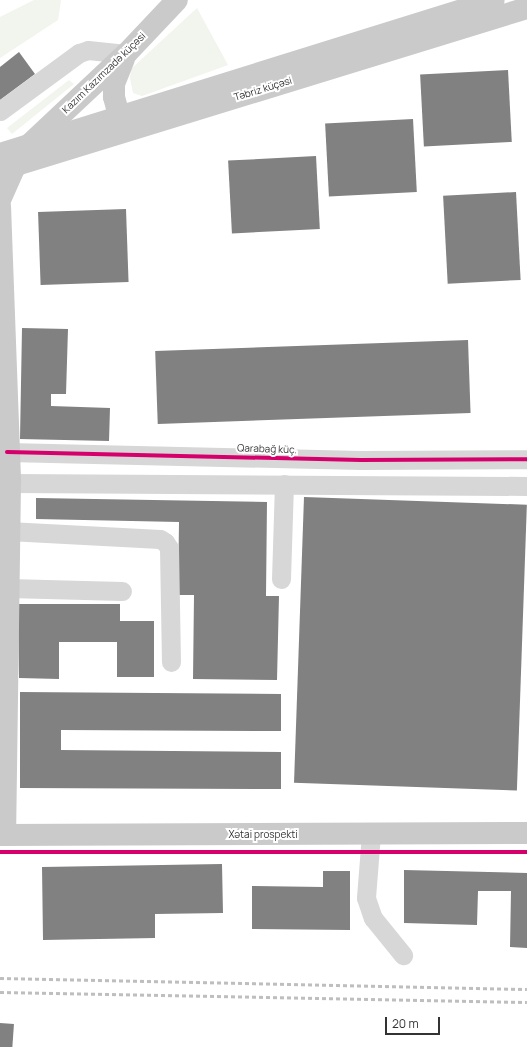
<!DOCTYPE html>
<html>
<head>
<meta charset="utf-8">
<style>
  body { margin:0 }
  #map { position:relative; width:527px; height:1047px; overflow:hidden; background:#fff; font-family:Manrope,sans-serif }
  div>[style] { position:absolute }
  .green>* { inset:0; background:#f1f5ed }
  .building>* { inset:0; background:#818181; transform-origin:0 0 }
  .minor>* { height:19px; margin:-9.5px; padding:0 9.5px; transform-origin:9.5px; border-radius:9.5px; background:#d7d7d7 }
  .major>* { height:22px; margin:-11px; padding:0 11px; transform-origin:11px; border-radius:11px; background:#cacaca }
  .rail>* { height:3px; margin-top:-1.5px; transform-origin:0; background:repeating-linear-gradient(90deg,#bebebe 0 4px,transparent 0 7px) }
  .cycleway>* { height:4px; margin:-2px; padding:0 2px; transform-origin:2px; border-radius:2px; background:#d6006c }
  span { translate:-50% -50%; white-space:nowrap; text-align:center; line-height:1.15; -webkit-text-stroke:4px #fff; paint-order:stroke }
  .street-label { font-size:10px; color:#333 }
  .scale { position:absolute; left:385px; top:1017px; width:55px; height:18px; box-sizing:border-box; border:2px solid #333; border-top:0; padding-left:5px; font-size:12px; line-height:14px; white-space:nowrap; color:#333; -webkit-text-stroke:3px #fff; paint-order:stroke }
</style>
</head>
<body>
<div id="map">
  <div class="green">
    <i style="clip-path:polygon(34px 0,61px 0,58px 20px,0 58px,0 17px)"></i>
    <i style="clip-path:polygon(197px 8px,228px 65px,142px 96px,133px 93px,130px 78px,131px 69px)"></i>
    <i style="clip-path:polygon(69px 80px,74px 84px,12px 134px,7px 128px)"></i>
  </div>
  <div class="building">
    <i style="clip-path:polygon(19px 52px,35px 74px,0 100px,0 67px)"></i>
    <i style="left:508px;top:70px;width:72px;height:88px;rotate:87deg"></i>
    <i style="left:413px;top:119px;width:73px;height:88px;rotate:87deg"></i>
    <i style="left:316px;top:156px;width:73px;height:88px;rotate:87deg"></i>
    <i style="left:516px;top:192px;width:88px;height:73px;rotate:87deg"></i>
    <i style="left:126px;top:209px;width:73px;height:88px;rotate:88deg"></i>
    <i style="clip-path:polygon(22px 328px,68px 329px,66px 394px,51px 394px,51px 406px,110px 408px,109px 441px,20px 439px)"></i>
    <i style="left:468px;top:340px;width:73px;height:313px;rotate:88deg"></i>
    <i style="left:304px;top:497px;width:223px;height:286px;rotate:2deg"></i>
    <i style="clip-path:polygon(36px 498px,267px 502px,266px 596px,279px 596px,277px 680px,193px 679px,194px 595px,178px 595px,179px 522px,36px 519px)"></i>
    <i style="clip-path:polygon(18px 604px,120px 604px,120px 621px,154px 621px,154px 677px,117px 677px,117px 642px,59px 642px,59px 679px,19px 678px)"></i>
    <i style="clip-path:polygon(20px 692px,281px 694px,281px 731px,61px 730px,61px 750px,281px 752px,281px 789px,20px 788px)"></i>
    <i style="clip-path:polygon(222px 864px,223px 913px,155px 914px,155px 938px,43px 940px,42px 867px)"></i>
    <i style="clip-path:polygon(404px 870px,527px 873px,527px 948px,510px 947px,511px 891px,478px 891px,477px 925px,404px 923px)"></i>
    <i style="clip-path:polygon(323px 871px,350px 871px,350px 930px,252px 929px,252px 886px,323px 887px)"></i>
    <i style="left:0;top:1023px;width:14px;height:24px;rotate:4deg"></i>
  </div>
  <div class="minor">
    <i style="left:0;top:111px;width:98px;rotate:-36.3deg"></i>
    <i style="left:79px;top:53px;width:9px;rotate:-18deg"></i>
    <i style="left:88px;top:50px;width:38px;rotate:6deg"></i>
    <i style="left:7px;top:452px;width:354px;rotate:1.3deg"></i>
    <i style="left:361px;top:460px;width:166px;rotate:-0.3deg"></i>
    <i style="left:10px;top:483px;width:517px;rotate:0.33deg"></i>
    <i style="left:8px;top:531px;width:152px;rotate:3deg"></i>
    <i style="left:160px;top:539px;width:6px;rotate:31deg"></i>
    <i style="left:165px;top:542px;width:7px;rotate:56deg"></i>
    <i style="left:169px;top:548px;width:114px;rotate:89deg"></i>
    <i style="left:281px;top:579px;width:95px;rotate:-88.2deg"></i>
    <i style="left:8px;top:588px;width:114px;rotate:1.5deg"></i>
    <i style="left:371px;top:834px;width:64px;rotate:94.5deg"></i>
    <i style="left:366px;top:898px;width:21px;rotate:71deg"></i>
    <i style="left:373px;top:918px;width:48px;rotate:51deg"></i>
  </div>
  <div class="major">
    <i style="left:124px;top:59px;width:27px;rotate:112deg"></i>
    <i style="left:114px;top:84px;width:13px;rotate:90deg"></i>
    <i style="left:114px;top:97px;width:20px;rotate:75deg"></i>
    <i style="left:119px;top:116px;width:13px;rotate:42deg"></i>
    <i style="left:0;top:154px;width:517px;rotate:-17.31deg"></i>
    <i style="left:0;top:170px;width:551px;rotate:-17.09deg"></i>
    <i style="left:0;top:200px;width:36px;rotate:-66deg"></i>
    <i style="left:15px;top:167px;width:27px;rotate:-57deg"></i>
    <i style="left:30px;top:144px;width:132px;rotate:-43.2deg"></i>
    <i style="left:126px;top:54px;width:74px;rotate:-46.6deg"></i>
    <i style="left:0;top:206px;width:277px;rotate:87.9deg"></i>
    <i style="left:10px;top:483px;width:352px;rotate:90.8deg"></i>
    <i style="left:0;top:835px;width:527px;rotate:-0.22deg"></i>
  </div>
  <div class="rail">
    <i style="left:0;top:978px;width:527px;rotate:1.2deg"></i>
    <i style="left:0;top:992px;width:527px;rotate:1.09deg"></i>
  </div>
  <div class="cycleway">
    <i style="left:7px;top:452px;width:354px;rotate:1.3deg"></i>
    <i style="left:361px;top:460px;width:166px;rotate:-0.3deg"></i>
    <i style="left:0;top:852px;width:527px"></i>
  </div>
  <div class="street-label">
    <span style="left:104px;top:73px;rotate:-44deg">Kazım Kazımzadə küçəsi</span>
    <span style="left:263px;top:89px;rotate:-17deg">Təbriz küçəsi</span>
    <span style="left:267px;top:449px;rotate:2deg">Qarabağ küç.</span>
    <span style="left:263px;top:835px">Xətai prospekti</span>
  </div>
  <div class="scale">20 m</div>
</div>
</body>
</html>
